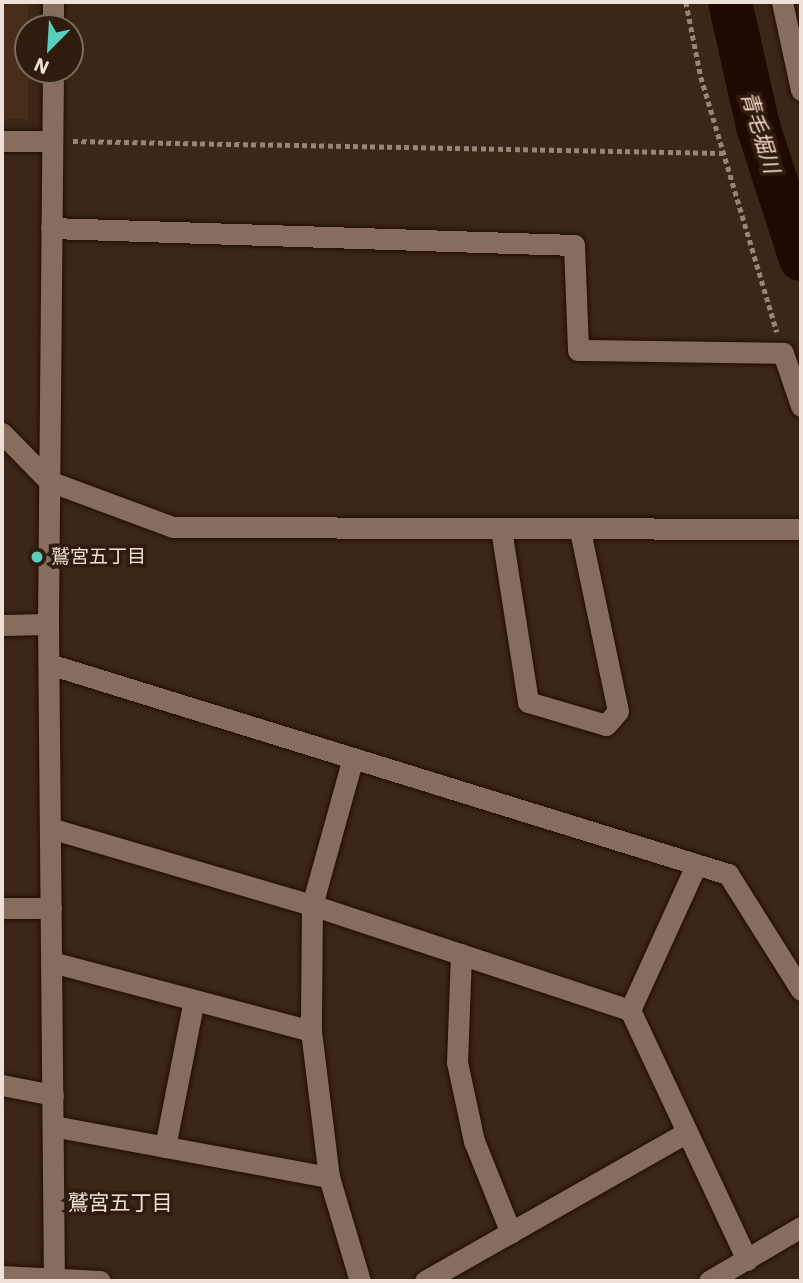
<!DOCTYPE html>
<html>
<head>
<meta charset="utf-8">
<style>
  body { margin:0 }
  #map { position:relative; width:803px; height:1283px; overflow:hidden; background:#3b2617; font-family:"IBM Plex Sans","Noto Sans JP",sans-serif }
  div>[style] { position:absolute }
  .built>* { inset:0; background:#482d1a; transform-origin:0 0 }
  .river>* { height:44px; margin:-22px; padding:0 22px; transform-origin:22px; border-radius:22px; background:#1f0900 }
  .path>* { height:4.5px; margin-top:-2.25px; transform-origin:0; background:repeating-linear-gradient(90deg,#968478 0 5px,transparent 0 8.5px) }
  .roads { filter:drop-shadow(0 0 2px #210e02) drop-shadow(0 0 2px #210e02) }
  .minor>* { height:21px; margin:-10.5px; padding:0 10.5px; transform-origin:10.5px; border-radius:10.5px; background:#866d5d }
  .dots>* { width:19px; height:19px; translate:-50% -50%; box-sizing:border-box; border:4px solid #301c0e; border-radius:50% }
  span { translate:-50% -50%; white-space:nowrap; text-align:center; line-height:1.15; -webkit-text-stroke:7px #301c0e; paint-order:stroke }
  .poi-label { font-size:19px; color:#efe1d8 }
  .left { translate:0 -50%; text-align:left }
  .water-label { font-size:21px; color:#fadcc9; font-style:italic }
  .neighbourhood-label { font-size:21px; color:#efe1d8 }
  .frame { position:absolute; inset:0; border:4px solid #efe1d8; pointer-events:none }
  .north { position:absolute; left:14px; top:14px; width:70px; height:70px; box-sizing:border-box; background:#301c0e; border:2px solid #7c6b5f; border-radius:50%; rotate:204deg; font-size:19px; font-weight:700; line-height:28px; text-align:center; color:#efe1d8 }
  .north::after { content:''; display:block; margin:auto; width:24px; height:32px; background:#5acebc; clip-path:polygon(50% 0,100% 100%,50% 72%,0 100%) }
</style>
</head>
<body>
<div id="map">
  <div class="built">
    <i style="left:2px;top:2px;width:26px;height:117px"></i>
  </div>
  <div class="river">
    <i style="left:730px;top:2px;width:127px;rotate:77.3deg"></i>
    <i style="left:758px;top:126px;width:140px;rotate:72.1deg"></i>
  </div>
  <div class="path">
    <i style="left:686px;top:2px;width:76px;rotate:78.7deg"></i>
    <i style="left:701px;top:77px;width:266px;rotate:73.4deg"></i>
    <i style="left:73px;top:141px;width:650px;rotate:1.06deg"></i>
  </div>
  <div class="roads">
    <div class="minor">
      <i style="left:782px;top:2px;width:90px;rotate:77.8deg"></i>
      <i style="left:53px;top:28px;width:26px;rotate:-90deg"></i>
      <i style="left:53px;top:70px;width:554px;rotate:90.52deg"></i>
      <i style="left:48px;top:624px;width:657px;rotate:89.48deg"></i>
      <i style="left:2px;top:141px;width:50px"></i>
      <i style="left:51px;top:228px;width:523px;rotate:1.86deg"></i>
      <i style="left:574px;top:245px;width:105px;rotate:87.8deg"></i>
      <i style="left:578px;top:350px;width:205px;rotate:0.8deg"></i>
      <i style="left:783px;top:353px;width:56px;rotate:71.2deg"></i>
      <i style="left:2px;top:433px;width:67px;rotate:45.6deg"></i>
      <i style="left:49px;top:481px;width:132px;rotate:20.4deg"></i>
      <i style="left:173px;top:527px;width:628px;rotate:0.18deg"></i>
      <i style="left:501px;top:529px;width:175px;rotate:81.1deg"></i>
      <i style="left:528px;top:702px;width:81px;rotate:16.4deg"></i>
      <i style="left:606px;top:725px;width:18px;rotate:-49deg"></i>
      <i style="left:618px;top:711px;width:185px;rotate:-101.9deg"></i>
      <i style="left:2px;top:625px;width:46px;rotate:-1.2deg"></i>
      <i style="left:49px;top:664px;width:711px;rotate:17.19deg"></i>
      <i style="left:728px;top:874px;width:137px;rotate:57.8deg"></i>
      <i style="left:352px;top:761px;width:149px;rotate:105.5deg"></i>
      <i style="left:312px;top:905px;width:126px;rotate:90.5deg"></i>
      <i style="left:311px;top:1031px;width:147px;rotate:83deg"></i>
      <i style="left:329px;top:1177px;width:109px;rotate:73.4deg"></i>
      <i style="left:50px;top:828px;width:273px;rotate:16.4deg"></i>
      <i style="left:312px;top:905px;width:335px;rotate:18.3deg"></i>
      <i style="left:630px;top:1010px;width:276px;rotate:64.9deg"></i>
      <i style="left:2px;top:908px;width:49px"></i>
      <i style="left:461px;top:954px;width:108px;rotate:92.1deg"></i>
      <i style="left:457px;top:1062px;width:81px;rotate:77.9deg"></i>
      <i style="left:474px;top:1141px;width:99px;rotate:68.1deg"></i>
      <i style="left:52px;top:962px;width:268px;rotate:14.9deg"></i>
      <i style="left:630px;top:1010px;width:159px;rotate:-65.5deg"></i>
      <i style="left:2px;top:1085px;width:52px;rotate:11.1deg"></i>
      <i style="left:53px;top:1126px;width:281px;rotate:10.5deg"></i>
      <i style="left:165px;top:1147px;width:146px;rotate:-78.9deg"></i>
      <i style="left:2px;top:1276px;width:98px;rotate:2.9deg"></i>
      <i style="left:425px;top:1281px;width:301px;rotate:-29.6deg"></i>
      <i style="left:709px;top:1281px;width:107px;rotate:-30.4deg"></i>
    </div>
  </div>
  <div class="dots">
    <i style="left:37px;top:557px;background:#5acebc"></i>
  </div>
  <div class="poi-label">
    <span class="left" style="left:51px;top:557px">鷲宮五丁目</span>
  </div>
  <div class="water-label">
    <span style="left:761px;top:132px;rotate:73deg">青毛堀川</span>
  </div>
  <div class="neighbourhood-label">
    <span style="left:120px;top:1202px">鷲宮五丁目</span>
  </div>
  <div class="frame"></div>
  <div class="north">N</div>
</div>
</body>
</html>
